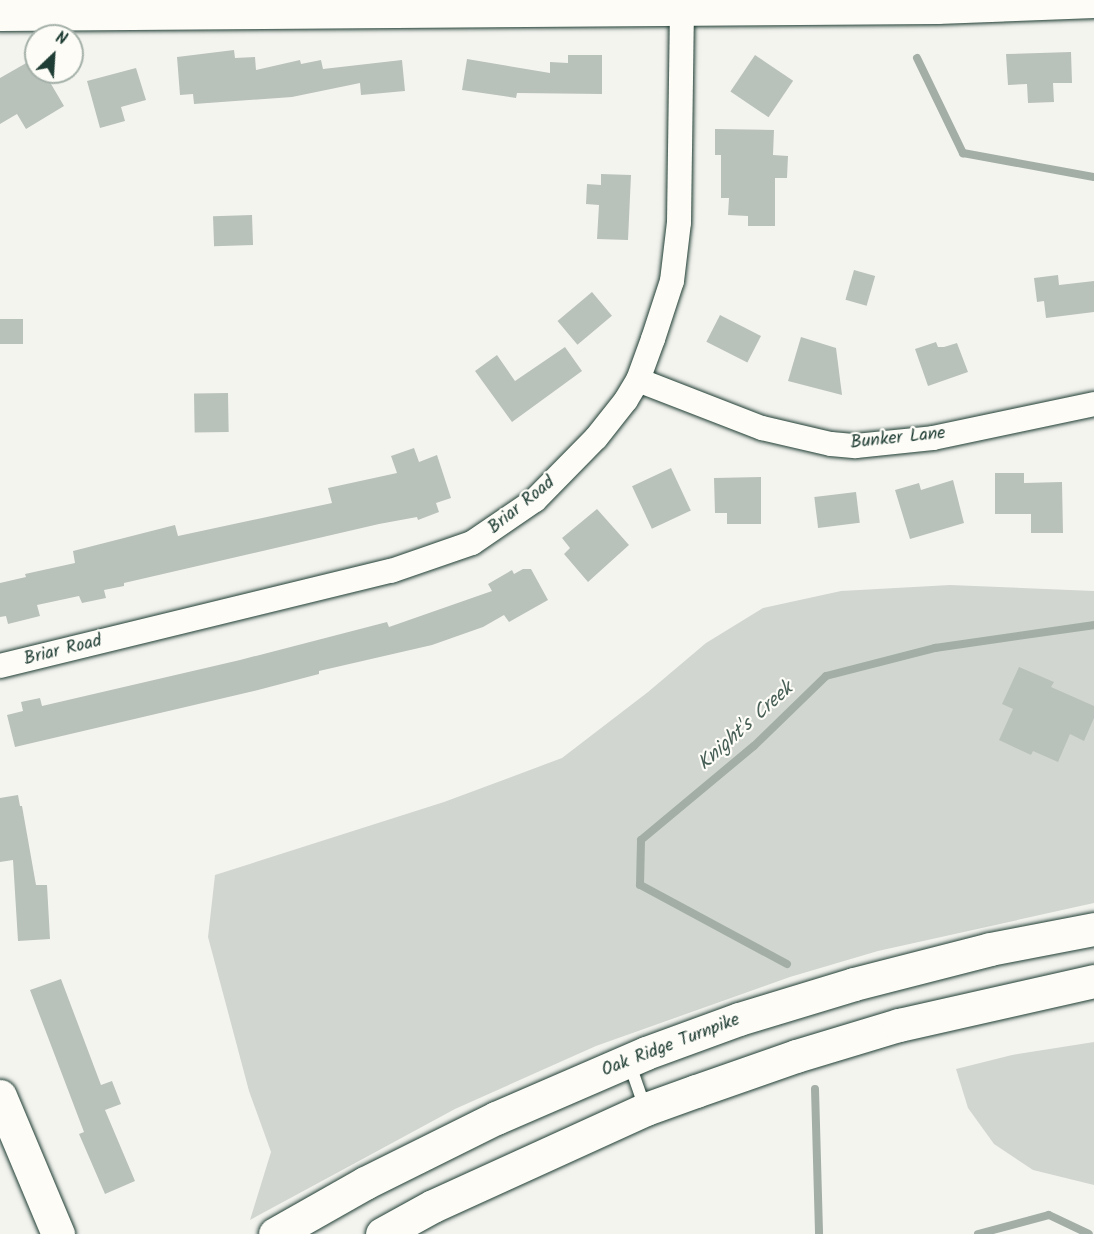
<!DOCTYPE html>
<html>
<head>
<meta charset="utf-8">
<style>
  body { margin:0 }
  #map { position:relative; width:1094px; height:1234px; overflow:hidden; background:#f4f4ef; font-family:Kalam,sans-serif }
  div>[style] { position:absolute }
  .green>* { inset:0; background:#d1d6d1 }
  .stream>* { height:8px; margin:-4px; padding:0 4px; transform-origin:4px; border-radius:4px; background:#a3aea7 }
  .building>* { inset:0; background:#b9c1bb; transform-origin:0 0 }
  .roads { filter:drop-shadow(0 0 2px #1f3d34) drop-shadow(0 0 2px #1f3d34) }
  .lane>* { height:12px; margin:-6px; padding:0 6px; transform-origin:6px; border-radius:6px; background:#fdfcf7 }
  .street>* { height:24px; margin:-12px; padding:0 12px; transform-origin:12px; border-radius:12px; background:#fdfcf7 }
  .secondary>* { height:33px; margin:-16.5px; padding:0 16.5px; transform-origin:16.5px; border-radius:16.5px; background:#fdfcf7 }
  .highway>* { height:33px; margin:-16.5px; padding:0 16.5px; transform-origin:16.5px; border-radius:16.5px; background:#fdfcf7 }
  span { translate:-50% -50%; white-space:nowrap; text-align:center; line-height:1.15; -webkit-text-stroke:4.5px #fdfcf7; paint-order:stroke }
  .street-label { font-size:18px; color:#1f3d34 }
  .water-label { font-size:20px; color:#475f56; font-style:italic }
  .north { position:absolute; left:24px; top:24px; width:60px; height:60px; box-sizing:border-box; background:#fdfcf7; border:2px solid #a4b0a9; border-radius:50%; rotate:25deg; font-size:16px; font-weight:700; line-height:24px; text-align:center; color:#1f3d34 }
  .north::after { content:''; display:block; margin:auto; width:21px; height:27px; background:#1f3d34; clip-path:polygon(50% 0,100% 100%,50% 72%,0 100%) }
</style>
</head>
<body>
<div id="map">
  <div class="green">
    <i style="clip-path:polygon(950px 585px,1094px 591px,1094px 903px,878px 951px,790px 977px,596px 1046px,455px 1109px,250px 1220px,271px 1152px,249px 1091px,208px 937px,215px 875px,444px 802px,562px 758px,648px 692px,706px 643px,763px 608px,841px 591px)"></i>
    <i style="clip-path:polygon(1094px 1042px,1094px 1185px,1033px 1170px,994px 1144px,968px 1108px,956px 1069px,1012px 1055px)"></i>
  </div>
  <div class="stream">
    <i style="left:917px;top:58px;width:106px;rotate:64.2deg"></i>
    <i style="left:963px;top:153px;width:133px;rotate:10.4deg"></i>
    <i style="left:787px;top:964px;width:167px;rotate:-151.7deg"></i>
    <i style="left:640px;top:885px;width:45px;rotate:-88.7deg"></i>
    <i style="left:641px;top:840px;width:147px;rotate:-39.8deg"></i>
    <i style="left:754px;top:746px;width:100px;rotate:-44.2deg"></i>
    <i style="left:826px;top:676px;width:113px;rotate:-14.4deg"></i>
    <i style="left:935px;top:648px;width:161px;rotate:-8.2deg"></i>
    <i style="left:815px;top:1089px;width:145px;rotate:88.4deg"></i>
    <i style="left:978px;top:1234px;width:73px;rotate:-15deg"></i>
    <i style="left:1049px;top:1215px;width:44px;rotate:25.4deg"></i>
  </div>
  <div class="building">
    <i style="clip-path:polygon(234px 50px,235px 58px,255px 57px,256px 70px,300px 60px,301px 64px,321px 60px,323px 69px,402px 60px,405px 91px,361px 95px,360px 83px,292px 97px,194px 104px,193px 94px,180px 95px,177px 57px)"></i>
    <i style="clip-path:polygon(1071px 52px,1072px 83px,1053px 83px,1054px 102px,1028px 103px,1027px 84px,1008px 85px,1006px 54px)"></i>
    <i style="clip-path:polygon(568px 55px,602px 55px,602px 94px,517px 93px,516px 98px,462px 90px,467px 59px,550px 73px,550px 62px,568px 63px)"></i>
    <i style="left:755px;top:55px;width:46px;height:44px;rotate:34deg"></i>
    <i style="clip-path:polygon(35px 58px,36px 72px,44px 72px,64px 106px,26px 129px,17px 114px,0 124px,0 78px)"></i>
    <i style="clip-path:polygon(136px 68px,146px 100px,121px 107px,125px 121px,100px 128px,87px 81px)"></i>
    <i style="clip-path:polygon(715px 129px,774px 130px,773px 155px,788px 156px,787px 178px,775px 178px,775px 226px,748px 226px,748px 216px,728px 215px,729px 198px,721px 198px,721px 155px,715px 155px)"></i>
    <i style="clip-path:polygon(601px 174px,631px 175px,628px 240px,597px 239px,599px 205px,586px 204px,587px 184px,601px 185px)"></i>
    <i style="left:252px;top:215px;width:30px;height:39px;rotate:88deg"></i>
    <i style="left:854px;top:270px;width:22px;height:31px;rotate:16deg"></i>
    <i style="clip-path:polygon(1058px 275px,1059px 285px,1094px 281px,1094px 312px,1046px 318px,1044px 301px,1037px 302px,1034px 278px)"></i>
    <i style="left:592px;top:292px;width:31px;height:45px;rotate:50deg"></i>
    <i style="left:720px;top:315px;width:46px;height:30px;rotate:27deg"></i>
    <i style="left:0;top:319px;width:23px;height:25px"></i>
    <i style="clip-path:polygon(801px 337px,836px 348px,842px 395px,788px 381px)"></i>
    <i style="clip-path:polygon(936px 342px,938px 347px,944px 347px,957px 343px,968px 372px,928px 386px,915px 349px)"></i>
    <i style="clip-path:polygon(565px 347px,582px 371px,512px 422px,475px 371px,497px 355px,515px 381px)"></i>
    <i style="left:228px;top:393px;width:39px;height:34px;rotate:89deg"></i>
    <i style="clip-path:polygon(414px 448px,419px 462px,437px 455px,451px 498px,436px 503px,439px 512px,418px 520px,417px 517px,379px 524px,124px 583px,124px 586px,104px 590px,106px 598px,82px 603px,79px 596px,37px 605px,40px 616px,8px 624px,6px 616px,0 617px,0 583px,26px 577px,25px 574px,75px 563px,73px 551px,175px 525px,178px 536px,332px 503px,328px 488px,397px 473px,391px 456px)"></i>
    <i style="left:671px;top:468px;width:47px;height:43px;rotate:65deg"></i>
    <i style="clip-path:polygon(995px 473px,1024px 473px,1024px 483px,1062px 482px,1063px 533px,1031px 533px,1031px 514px,995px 514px)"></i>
    <i style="clip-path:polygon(761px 477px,761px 524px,727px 524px,727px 513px,715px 513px,714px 478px)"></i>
    <i style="clip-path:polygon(953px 480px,964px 523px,910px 539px,895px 490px,919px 483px,921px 490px)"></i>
    <i style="left:856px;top:492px;width:31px;height:42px;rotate:83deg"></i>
    <i style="clip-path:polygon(597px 509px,629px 545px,588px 582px,564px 554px,570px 548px,562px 538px)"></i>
    <i style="clip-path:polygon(523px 569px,531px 569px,548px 600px,509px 622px,504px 615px,483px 627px,432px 645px,319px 671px,319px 674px,258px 690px,15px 747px,7px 715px,23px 711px,21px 702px,40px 698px,42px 706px,240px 660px,387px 622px,389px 627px,492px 591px,488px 584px,512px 570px,514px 574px)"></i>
    <i style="clip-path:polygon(1019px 667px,1054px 682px,1051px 687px,1094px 706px,1094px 718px,1084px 741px,1070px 734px,1058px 762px,1033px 751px,1031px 755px,999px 740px,1013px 709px,1002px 704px)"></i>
    <i style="clip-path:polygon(18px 795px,20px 806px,22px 806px,36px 885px,47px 885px,50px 939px,18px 941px,13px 860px,0 862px,0 798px)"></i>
    <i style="clip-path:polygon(61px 979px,101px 1085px,112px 1081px,121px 1104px,105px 1110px,135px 1181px,105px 1194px,79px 1134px,84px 1132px,30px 990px)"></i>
  </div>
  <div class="roads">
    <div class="lane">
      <i style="left:629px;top:1062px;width:49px;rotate:70.8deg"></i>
    </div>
    <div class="street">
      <i style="left:638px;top:380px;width:133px;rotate:21.2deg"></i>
      <i style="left:762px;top:428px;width:71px;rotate:13.1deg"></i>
      <i style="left:831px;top:444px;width:25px;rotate:5deg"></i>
      <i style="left:856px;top:446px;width:77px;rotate:-5.9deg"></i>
      <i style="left:933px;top:438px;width:165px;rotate:-11.9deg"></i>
      <i style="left:0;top:666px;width:402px;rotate:-13.7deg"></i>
      <i style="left:391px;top:571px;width:86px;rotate:-19.1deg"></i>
      <i style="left:472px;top:543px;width:76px;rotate:-34.3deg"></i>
      <i style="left:535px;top:500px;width:87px;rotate:-45.5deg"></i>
      <i style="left:596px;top:438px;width:48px;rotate:-51.7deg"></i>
      <i style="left:626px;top:400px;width:23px;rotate:-59deg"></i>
      <i style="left:638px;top:380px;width:44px;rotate:-69.9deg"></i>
      <i style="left:653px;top:339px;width:61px;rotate:-71.9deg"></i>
      <i style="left:672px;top:281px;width:59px;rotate:-83.2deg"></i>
      <i style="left:679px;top:222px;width:214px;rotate:-89.2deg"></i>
    </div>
    <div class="secondary">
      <i style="left:0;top:14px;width:937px;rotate:-0.43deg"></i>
      <i style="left:937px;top:7px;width:157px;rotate:-2.2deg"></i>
      <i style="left:0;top:1096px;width:150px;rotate:67.2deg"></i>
    </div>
    <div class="highway">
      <i style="left:275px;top:1234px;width:103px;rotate:-29.5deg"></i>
      <i style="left:365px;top:1183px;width:146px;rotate:-26.4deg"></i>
      <i style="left:496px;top:1118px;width:163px;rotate:-23.4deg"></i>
      <i style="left:646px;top:1053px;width:99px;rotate:-20.1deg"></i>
      <i style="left:739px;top:1019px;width:120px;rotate:-16.9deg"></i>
      <i style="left:854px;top:984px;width:140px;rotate:-14.4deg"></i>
      <i style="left:990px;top:949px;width:106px;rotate:-10.9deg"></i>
      <i style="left:382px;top:1234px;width:58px;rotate:-28.8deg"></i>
      <i style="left:433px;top:1206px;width:234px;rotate:-24.5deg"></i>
      <i style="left:646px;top:1109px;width:53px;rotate:-19.8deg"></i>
      <i style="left:696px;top:1091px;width:106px;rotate:-19.3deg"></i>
      <i style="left:796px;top:1056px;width:108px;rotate:-16.8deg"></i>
      <i style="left:899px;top:1025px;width:200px;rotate:-12.7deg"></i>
    </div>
  </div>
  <div class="street-label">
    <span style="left:898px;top:439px;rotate:-6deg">Bunker Lane</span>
    <span style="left:522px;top:506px;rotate:-39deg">Briar Road</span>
    <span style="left:63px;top:651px;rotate:-14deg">Briar Road</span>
    <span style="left:671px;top:1046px;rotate:-21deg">Oak Ridge Turnpike</span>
  </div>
  <div class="water-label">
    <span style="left:746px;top:727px;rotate:-42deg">Knight's Creek</span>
  </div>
  <div class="north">N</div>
</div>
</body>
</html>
